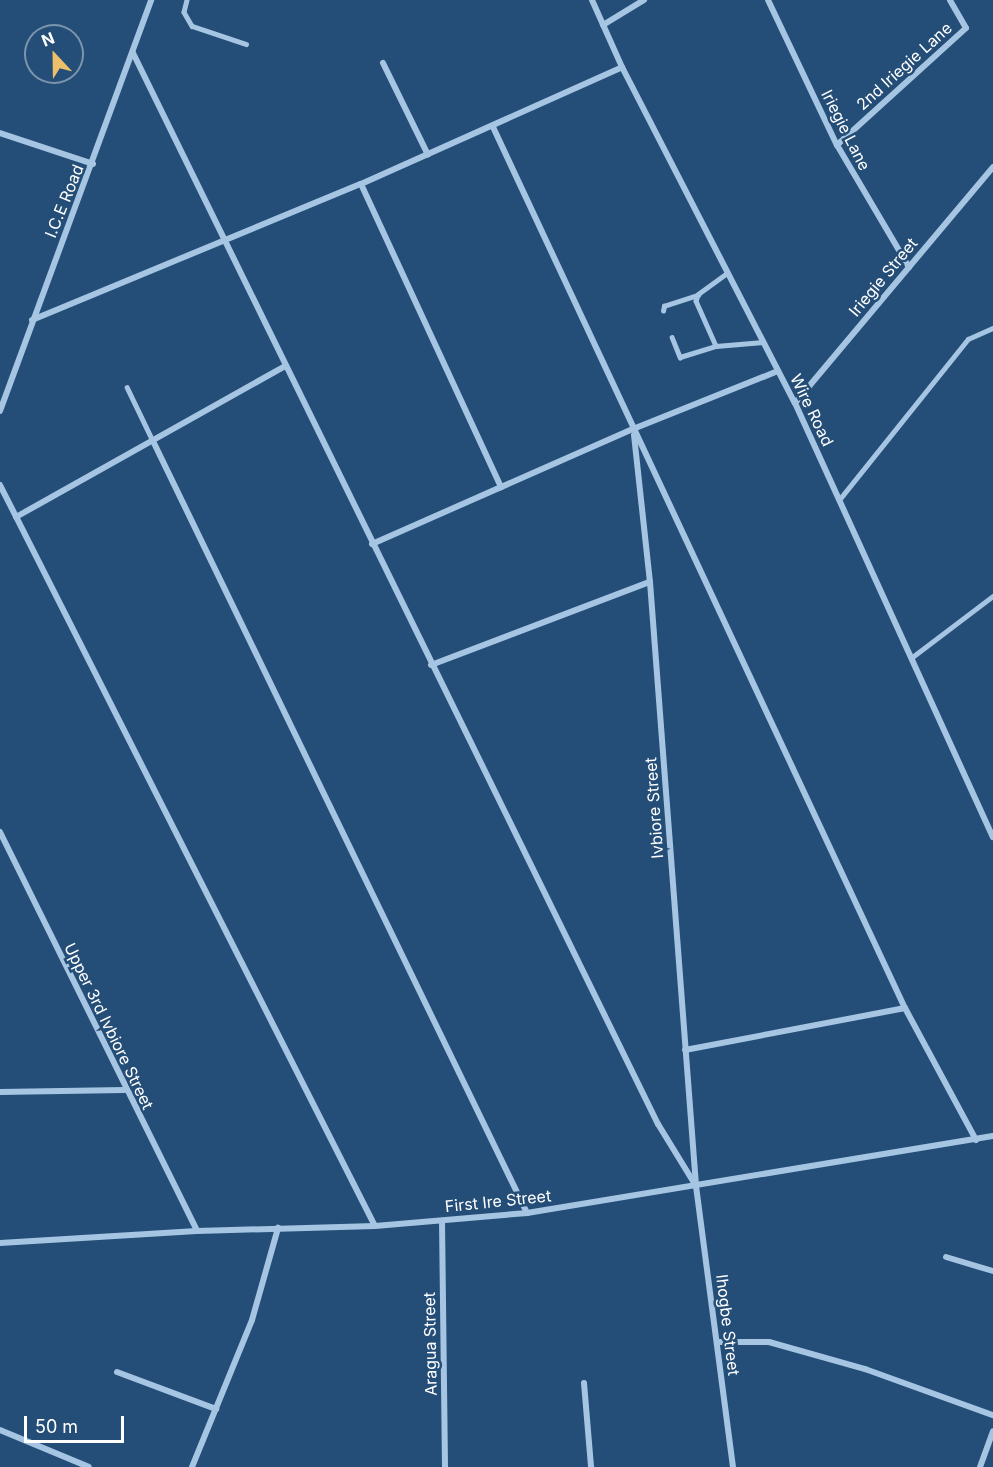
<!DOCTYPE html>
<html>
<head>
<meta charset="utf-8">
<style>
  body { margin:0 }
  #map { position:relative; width:993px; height:1467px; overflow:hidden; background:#244e77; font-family:Inter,sans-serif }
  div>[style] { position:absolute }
  .service>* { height:4.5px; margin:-2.25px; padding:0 2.25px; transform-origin:2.25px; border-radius:2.25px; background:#a5c5e3 }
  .minor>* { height:6px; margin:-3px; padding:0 3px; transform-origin:3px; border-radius:3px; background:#a5c5e3 }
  span { translate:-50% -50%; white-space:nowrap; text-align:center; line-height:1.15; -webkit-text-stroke:5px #244e77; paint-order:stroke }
  .street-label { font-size:16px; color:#fff }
  .north { position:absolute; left:24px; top:24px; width:60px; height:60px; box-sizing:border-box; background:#244e77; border:2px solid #7c95ad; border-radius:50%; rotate:338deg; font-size:16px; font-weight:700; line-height:24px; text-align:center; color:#fff }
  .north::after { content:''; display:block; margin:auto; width:21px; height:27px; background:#edbf6a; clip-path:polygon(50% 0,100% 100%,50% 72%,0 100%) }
  .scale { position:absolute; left:24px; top:1416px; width:100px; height:27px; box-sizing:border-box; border:3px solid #fff; border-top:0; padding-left:8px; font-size:18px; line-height:21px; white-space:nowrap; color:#fff; -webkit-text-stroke:4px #244e77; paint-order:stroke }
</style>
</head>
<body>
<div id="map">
  <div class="service">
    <i style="left:187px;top:0;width:12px;rotate:104deg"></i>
    <i style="left:184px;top:12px;width:16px;rotate:60deg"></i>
    <i style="left:192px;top:26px;width:57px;rotate:18.4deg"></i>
    <i style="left:728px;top:273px;width:37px;rotate:144deg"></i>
    <i style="left:698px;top:295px;width:6px;rotate:108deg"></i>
    <i style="left:696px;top:301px;width:49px;rotate:66deg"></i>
    <i style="left:716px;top:346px;width:47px;rotate:-4.9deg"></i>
    <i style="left:663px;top:311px;width:5px;rotate:-79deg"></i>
    <i style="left:664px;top:306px;width:36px;rotate:-18deg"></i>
    <i style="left:672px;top:337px;width:22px;rotate:68deg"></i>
    <i style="left:680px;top:357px;width:38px;rotate:-17deg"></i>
    <i style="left:127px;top:387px;width:60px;rotate:64.3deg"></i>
    <i style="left:839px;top:500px;width:206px;rotate:-51.3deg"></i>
    <i style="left:968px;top:339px;width:27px;rotate:-24deg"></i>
    <i style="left:911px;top:658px;width:103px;rotate:-37.1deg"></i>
  </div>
  <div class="minor">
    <i style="left:592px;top:0;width:73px;rotate:65.9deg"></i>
    <i style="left:622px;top:67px;width:378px;rotate:62.8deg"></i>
    <i style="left:795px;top:403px;width:477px;rotate:65.5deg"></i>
    <i style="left:768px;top:0;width:161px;rotate:64.6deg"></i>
    <i style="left:837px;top:145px;width:142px;rotate:59.5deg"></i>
    <i style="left:603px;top:25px;width:48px;rotate:-31.4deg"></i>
    <i style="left:133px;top:53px;width:1193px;rotate:63.89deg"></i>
    <i style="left:658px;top:1124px;width:73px;rotate:58.5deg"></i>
    <i style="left:383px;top:63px;width:102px;rotate:63.9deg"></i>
    <i style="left:493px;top:127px;width:973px;rotate:64.94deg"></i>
    <i style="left:905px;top:1008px;width:150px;rotate:61.7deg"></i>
    <i style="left:0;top:133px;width:98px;rotate:18.4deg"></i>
    <i style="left:837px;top:145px;width:174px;rotate:-42.2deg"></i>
    <i style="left:966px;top:28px;width:32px;rotate:-120deg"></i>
    <i style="left:361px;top:184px;width:334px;rotate:65.2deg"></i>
    <i style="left:32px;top:320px;width:356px;rotate:-22.5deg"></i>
    <i style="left:361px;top:184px;width:286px;rotate:-24.1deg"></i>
    <i style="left:795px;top:403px;width:308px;rotate:-50deg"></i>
    <i style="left:0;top:411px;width:438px;rotate:-69.8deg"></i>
    <i style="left:634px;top:435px;width:148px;rotate:83.8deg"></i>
    <i style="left:650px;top:582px;width:606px;rotate:85.64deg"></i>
    <i style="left:696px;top:1186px;width:283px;rotate:82.5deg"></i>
    <i style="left:153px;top:441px;width:858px;rotate:64.15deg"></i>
    <i style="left:0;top:485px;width:830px;rotate:63.16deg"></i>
    <i style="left:16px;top:517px;width:308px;rotate:-29.3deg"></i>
    <i style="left:372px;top:544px;width:285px;rotate:-23.8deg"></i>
    <i style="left:633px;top:429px;width:156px;rotate:-21.8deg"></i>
    <i style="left:431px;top:665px;width:234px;rotate:-20.8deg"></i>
    <i style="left:0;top:832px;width:445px;rotate:63.7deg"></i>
    <i style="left:685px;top:1050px;width:224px;rotate:-10.8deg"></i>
    <i style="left:0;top:1092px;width:124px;rotate:-0.9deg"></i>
    <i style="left:442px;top:1221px;width:246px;rotate:89.3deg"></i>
    <i style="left:0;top:1243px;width:197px;rotate:-3.5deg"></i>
    <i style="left:197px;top:1231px;width:178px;rotate:-1.6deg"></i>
    <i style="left:375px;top:1226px;width:153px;rotate:-4.9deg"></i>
    <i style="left:527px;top:1213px;width:472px;rotate:-9.4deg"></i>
    <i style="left:946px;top:1257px;width:49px;rotate:16.6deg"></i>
    <i style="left:717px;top:1342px;width:52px"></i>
    <i style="left:769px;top:1342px;width:100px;rotate:15.7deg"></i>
    <i style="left:865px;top:1369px;width:136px;rotate:19.8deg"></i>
    <i style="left:117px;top:1372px;width:106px;rotate:20.5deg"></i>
    <i style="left:584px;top:1383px;width:84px;rotate:85.2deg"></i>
    <i style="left:0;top:1430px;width:96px;rotate:22.6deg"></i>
    <i style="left:192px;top:1467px;width:159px;rotate:-67.8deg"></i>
    <i style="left:252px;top:1320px;width:96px;rotate:-74.2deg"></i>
    <i style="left:980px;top:1467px;width:38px;rotate:-70deg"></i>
  </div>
  <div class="street-label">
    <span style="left:904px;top:66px;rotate:-42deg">2nd Iriegie Lane</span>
    <span style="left:846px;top:130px;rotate:63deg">Iriegie Lane</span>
    <span style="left:64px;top:201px;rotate:-68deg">I.C.E Road</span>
    <span style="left:883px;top:277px;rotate:-50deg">Iriegie Street</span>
    <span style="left:812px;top:410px;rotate:64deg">Wire Road</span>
    <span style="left:654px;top:808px;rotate:-94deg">Ivbiore Street</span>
    <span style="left:109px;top:1026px;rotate:64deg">Upper 3rd Ivbiore Street</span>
    <span style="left:498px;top:1201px;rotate:-6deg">First Ire Street</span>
    <span style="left:728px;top:1325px;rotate:83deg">Ihogbe Street</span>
    <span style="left:430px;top:1344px;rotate:-91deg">Aragua Street</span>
  </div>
  <div class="north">N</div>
  <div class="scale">50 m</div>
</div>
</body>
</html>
